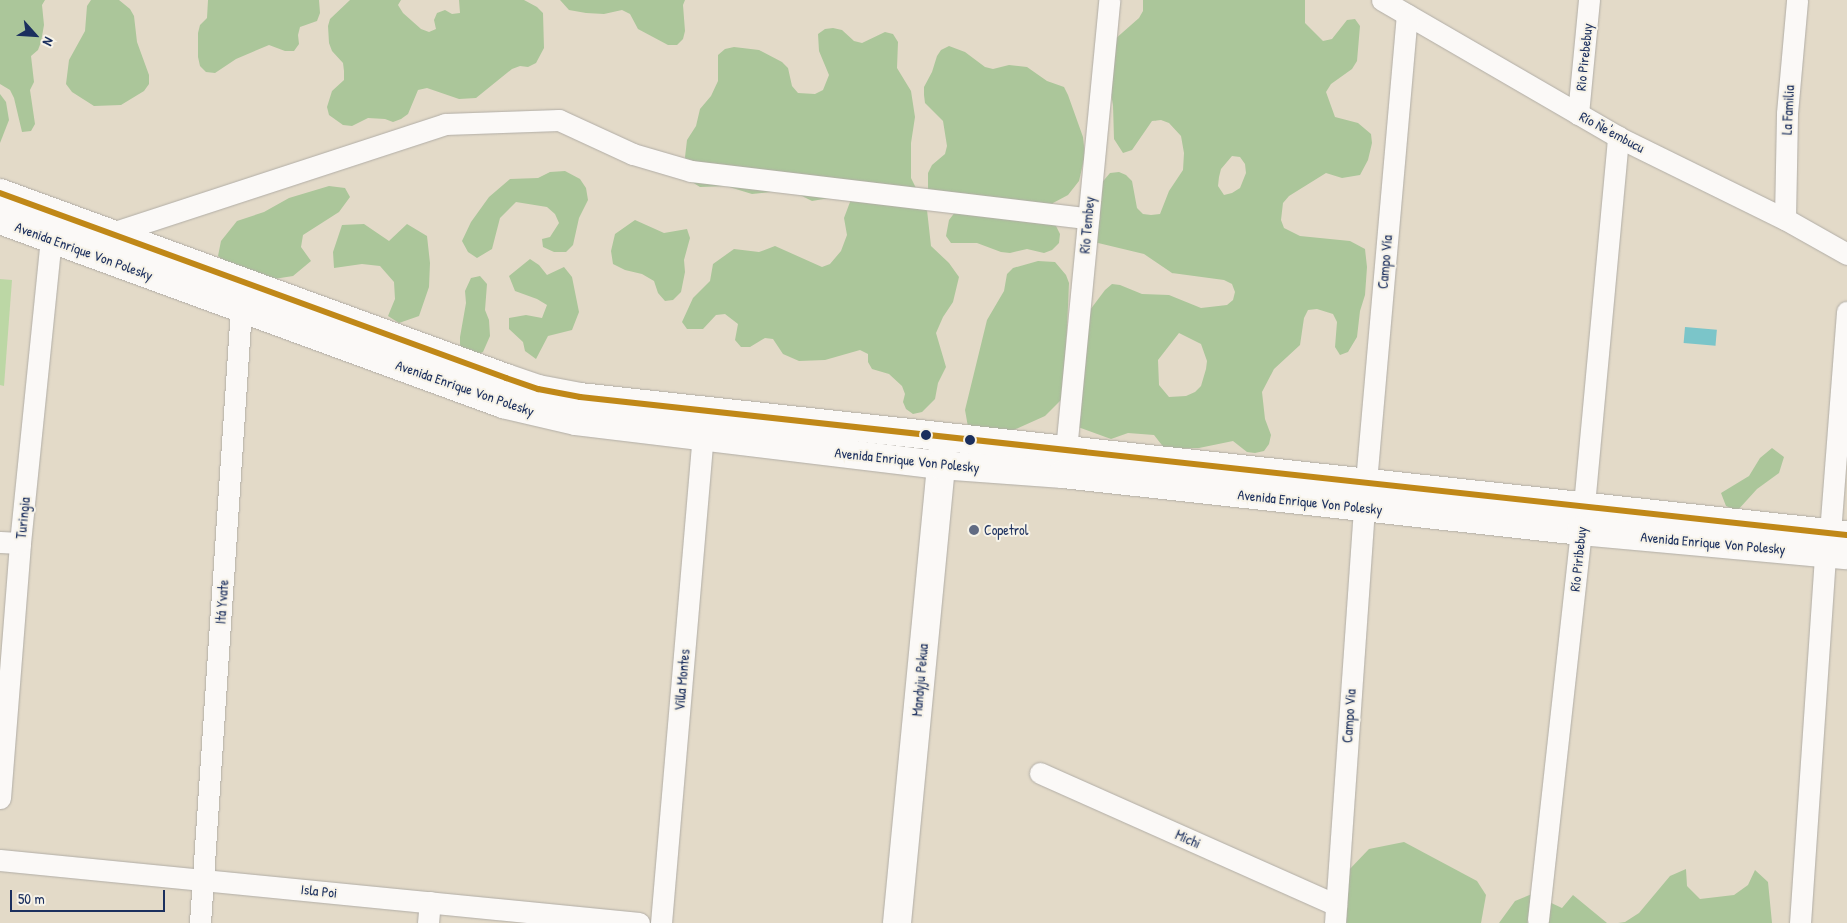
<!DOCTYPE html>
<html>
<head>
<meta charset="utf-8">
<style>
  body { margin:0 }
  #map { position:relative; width:1847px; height:923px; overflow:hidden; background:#e3dac8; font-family:"Patrick Hand",sans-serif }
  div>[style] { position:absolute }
  .green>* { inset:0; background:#bcd7a5 }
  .forest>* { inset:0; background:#abc69a }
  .water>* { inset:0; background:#7bc5c9; transform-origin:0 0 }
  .roads { filter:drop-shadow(0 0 1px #b1ada6) drop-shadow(0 0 1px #b1ada6) }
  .street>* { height:21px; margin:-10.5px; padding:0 10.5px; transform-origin:10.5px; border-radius:10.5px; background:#fbf9f7 }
  .secondary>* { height:28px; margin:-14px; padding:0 14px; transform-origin:14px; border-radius:14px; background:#fbf9f7 }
  .primary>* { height:28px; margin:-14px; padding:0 14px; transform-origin:14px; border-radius:14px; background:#fbf9f7 }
  .bus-1>* { height:6px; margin:-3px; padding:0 3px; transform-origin:3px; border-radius:3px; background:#c08818 }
  .dots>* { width:14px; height:14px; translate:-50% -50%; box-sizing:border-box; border:2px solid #f7f3e8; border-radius:50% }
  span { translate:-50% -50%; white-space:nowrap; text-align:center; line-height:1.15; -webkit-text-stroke:4px #f7f3e8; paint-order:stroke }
  .street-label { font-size:14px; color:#1b2f5e }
  .poi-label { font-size:14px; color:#1b2f5e }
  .left { translate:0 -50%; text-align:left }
  .north { position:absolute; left:10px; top:10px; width:50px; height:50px; -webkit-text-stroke:4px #f7f3e8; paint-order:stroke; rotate:116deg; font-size:14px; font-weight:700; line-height:20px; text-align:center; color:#1b2f5e }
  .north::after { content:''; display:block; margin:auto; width:18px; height:22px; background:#1b2f5e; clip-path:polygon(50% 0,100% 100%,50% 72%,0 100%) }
  .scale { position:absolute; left:10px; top:890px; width:155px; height:22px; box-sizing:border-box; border:2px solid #1b2f5e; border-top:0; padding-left:6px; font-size:15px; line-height:18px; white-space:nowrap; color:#1b2f5e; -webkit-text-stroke:4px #f7f3e8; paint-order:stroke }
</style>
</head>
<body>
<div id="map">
  <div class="green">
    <i style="clip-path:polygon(0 279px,12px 280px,4px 386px,0 385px)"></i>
  </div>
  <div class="forest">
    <i style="clip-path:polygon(0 0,45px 0,42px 5px,44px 25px,41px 42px,38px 50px,31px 56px,34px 82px,30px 90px,35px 124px,31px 131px,22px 132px,14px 98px,10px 90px,0 84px)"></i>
    <i style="clip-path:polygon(91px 0,119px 0,130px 9px,134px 16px,137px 42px,149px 75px,149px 84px,144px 91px,121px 105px,94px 106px,72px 92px,66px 84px,69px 60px,85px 31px,87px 6px)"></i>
    <i style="clip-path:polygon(208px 0,319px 0,320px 13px,317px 21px,300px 27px,298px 35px,299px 44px,294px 51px,285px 51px,269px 45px,236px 59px,215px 73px,206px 72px,200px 66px,198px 57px,198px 33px,200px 25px,207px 18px)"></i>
    <i style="clip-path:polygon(350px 0,401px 0,398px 5px,403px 13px,421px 29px,429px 32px,436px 29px,434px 20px,437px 13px,445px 10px,452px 14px,460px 13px,459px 0,524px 0,537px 7px,543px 13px,544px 48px,536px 63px,528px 67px,520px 66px,512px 69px,476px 98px,459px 99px,427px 88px,418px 90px,408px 114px,401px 119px,393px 122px,385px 119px,368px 118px,352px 126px,343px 125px,329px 115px,327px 107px,332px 91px,344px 80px,344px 71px,343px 63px,332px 51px,329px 43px,328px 26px,330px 19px)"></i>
    <i style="clip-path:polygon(560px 0,685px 0,683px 5px,685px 31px,683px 39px,677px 45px,668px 45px,638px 29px,630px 14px,622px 10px,604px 14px,586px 13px,569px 10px)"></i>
    <i style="clip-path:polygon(evenodd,1143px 0,1305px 0,1305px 23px,1323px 41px,1332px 39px,1347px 20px,1355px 19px,1360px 26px,1357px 61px,1352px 69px,1331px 84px,1326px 92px,1335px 117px,1358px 123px,1371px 134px,1372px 143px,1368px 160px,1360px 175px,1342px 178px,1326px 173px,1289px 196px,1283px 203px,1281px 220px,1284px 228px,1300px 236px,1350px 241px,1365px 249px,1367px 267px,1365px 295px,1360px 311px,1357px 337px,1348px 352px,1340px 355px,1335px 347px,1337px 322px,1333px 314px,1317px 309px,1308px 310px,1304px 318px,1300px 345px,1274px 369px,1262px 392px,1265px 419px,1271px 435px,1269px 444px,1264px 451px,1255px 453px,1247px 452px,1233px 441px,1199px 448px,1165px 449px,1154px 435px,1128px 433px,1111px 439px,1078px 427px,1090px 310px,1105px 290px,1112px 284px,1120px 285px,1142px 294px,1169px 295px,1201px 308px,1227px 305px,1233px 300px,1235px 292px,1232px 284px,1224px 280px,1172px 273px,1144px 254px,1094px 242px,1099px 186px,1110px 173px,1119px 172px,1126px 175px,1132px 181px,1137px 208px,1143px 214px,1151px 215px,1160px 214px,1169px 191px,1183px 170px,1184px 153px,1181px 136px,1169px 123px,1161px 120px,1152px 121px,1132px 150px,1123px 153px,1114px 139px,1113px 105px,1110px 88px,1114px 40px,1139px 18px,1143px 11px,1143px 0,1232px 156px,1240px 157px,1245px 164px,1246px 173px,1240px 188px,1232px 193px,1224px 195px,1218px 186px,1219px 177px,1221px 169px,1232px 156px,1143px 0,1179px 333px,1201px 344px,1207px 361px,1206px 369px,1201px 386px,1195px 392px,1186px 396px,1169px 397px,1159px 385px,1158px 360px,1179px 333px)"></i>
    <i style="clip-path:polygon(833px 28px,842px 30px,854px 41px,862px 43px,885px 32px,893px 34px,898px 42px,897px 68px,911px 91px,915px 117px,911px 143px,911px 178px,927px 210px,931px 246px,949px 263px,959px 277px,953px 302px,943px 317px,936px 333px,946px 367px,938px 383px,935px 399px,922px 412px,913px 414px,906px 409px,903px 402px,905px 394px,902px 386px,889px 374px,872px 369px,868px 362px,868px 354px,860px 350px,825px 360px,799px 361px,783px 354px,773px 339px,765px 338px,750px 347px,741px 347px,735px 340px,738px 324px,725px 314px,716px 315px,703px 329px,687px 329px,682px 322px,693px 298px,710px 281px,713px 264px,734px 249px,759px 252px,775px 246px,822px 267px,830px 264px,841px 251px,847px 235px,844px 218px,853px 194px,812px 201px,796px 193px,779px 191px,752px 194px,726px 186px,700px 187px,692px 182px,688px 174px,685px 157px,687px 140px,696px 126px,700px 109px,711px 96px,718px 81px,718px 55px,725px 49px,734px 47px,759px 50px,782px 62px,788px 68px,792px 86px,798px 93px,815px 94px,823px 90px,829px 75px,819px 51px,818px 34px,825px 29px)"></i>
    <i style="clip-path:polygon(949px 46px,965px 52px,985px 67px,993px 69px,1009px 65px,1027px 67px,1047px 81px,1064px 87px,1068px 95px,1083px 137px,1085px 155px,1079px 181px,1068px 195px,1053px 203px,1048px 210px,1060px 234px,1059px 243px,1052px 250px,1044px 253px,1027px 249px,1010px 253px,1001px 252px,977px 243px,951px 243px,946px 236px,949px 220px,959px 207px,928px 190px,928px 173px,932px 165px,945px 154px,947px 146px,943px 121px,925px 103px,924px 95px,924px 87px,932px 72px,937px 56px,941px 50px)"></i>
    <i style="clip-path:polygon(0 94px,6px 102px,9px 120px,0 143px)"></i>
    <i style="clip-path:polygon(565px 171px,580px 179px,586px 188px,588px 200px,579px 218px,573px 245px,566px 252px,554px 252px,543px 247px,542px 239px,550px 237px,559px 223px,555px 214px,547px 207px,516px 202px,500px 218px,492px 249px,477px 258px,468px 252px,462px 241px,471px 222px,489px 197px,510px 179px,538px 178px,550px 172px)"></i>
    <i style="clip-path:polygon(329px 186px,345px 188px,350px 197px,339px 212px,303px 235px,301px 247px,311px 261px,293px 276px,274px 279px,232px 267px,218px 256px,221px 241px,237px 221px,264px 212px,289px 198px)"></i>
    <i style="clip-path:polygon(635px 220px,664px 233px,687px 229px,690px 238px,684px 260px,685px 272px,681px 292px,673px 300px,665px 301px,658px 293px,654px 281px,642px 274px,625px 270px,613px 264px,611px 251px,615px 234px)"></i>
    <i style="clip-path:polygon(364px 224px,389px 241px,407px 224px,427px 236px,430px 263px,429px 287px,419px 316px,399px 323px,388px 316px,395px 299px,394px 282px,380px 266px,362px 264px,334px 268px,333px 252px,342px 225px)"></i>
    <i style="clip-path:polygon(530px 259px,539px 265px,547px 275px,564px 267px,572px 277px,579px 312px,572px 330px,548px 336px,536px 359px,525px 351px,523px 342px,509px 329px,509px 318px,526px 315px,542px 318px,547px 305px,537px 299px,515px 291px,509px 276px)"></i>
    <i style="clip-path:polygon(1038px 261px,1055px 262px,1066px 275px,1069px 283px,1064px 397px,1045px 416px,1009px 432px,968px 427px,965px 410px,987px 320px,1004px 291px,1007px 274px,1013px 268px)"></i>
    <i style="clip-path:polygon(480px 276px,487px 284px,485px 310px,489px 320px,490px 336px,483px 352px,476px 355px,460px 351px,460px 337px,466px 303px,465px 291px,471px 278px)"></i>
    <i style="clip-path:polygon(1772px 448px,1784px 457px,1779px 473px,1757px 489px,1737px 511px,1726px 506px,1721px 493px,1749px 476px,1760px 458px)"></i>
    <i style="clip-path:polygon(1404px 842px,1477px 881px,1486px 895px,1481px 923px,1331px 923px,1346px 873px,1369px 849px)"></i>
    <i style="clip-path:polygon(1686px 869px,1687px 886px,1700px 899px,1734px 895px,1748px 885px,1755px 870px,1768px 882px,1772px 923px,1618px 923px,1625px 922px,1639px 913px,1670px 876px)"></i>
    <i style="clip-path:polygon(1532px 894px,1562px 908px,1573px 895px,1607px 923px,1499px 923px,1515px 901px)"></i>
  </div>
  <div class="water">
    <i style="left:1685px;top:327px;width:32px;height:16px;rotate:5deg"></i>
  </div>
  <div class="roads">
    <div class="street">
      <i style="left:1382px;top:0;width:273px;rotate:30.1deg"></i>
      <i style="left:1618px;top:137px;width:186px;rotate:26.2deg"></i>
      <i style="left:1785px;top:219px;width:71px;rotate:29.4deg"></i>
      <i style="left:1578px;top:114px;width:115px;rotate:-84.5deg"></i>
      <i style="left:1785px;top:219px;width:106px;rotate:-88.9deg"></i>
      <i style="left:1787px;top:113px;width:113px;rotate:-84.9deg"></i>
      <i style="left:112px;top:233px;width:350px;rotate:-18.1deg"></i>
      <i style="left:445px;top:124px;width:114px;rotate:-2deg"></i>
      <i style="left:559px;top:120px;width:81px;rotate:24.7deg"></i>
      <i style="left:633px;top:154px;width:60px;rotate:16.3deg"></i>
      <i style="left:691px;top:171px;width:400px;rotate:6.8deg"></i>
      <i style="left:1066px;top:450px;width:452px;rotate:-84.5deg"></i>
      <i style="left:0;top:542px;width:20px;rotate:3deg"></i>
      <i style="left:1040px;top:773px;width:324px;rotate:24deg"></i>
      <i style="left:0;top:798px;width:256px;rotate:-85.5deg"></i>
      <i style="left:20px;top:543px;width:306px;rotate:-84.2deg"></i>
      <i style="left:0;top:860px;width:642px;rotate:5.63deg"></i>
      <i style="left:1538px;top:920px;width:418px;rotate:-83.7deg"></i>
      <i style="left:1584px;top:505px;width:370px;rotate:-84.7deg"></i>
      <i style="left:200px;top:923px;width:630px;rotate:-86.18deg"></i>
      <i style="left:428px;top:923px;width:21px;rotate:-85deg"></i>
      <i style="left:661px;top:923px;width:487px;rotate:-85.1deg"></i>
      <i style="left:1335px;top:923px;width:442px;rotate:-86deg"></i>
      <i style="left:1366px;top:482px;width:469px;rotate:-85deg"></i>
      <i style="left:1800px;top:923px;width:371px;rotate:-86.1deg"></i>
      <i style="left:1825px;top:553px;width:21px;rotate:-76deg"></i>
      <i style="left:1830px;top:533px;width:222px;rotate:-85.6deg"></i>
    </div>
    <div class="secondary">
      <i style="left:897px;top:923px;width:484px;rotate:-84.5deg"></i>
    </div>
    <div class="primary">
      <i style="left:0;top:193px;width:539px;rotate:20.08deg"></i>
      <i style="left:506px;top:378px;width:34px;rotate:19deg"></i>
      <i style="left:538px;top:389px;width:43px;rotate:10.8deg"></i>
      <i style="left:580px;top:397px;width:1274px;rotate:6.22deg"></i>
      <i style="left:0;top:220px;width:536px;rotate:20.09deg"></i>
      <i style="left:503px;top:404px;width:75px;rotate:13.1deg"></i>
      <i style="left:576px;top:421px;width:367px;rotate:6.9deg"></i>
      <i style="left:940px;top:465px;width:123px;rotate:4.2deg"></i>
      <i style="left:1063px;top:474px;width:521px;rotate:6.28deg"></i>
      <i style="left:1581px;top:531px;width:267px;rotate:5.2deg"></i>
    </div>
  </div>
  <div class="bus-1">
    <i style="left:0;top:193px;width:539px;rotate:20.08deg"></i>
    <i style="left:506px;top:378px;width:34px;rotate:19deg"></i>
    <i style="left:538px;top:389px;width:43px;rotate:10.8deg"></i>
    <i style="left:580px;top:397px;width:1274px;rotate:6.22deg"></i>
  </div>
  <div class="dots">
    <i style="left:926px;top:435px;background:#1b2f5e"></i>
    <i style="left:970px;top:440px;background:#1b2f5e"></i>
    <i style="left:974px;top:530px;background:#616b83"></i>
  </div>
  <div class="street-label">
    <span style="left:1584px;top:57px;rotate:-84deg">Rio Pirebebuy</span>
    <span style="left:1788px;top:110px;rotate:-87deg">La Familia</span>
    <span style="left:1612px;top:132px;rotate:28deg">Río Ñe'embucu</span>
    <span style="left:1087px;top:225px;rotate:-85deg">Río Tembey</span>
    <span style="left:84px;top:251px;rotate:20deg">Avenida Enrique Von Polesky</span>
    <span style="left:1385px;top:262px;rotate:-85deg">Campo Vía</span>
    <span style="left:465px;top:388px;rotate:19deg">Avenida Enrique Von Polesky</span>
    <span style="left:907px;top:460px;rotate:6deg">Avenida Enrique Von Polesky</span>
    <span style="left:1310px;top:502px;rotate:6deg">Avenida Enrique Von Polesky</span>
    <span style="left:23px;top:518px;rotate:-84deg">Turingia</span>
    <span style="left:1713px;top:543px;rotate:5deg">Avenida Enrique Von Polesky</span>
    <span style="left:1578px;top:559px;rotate:-84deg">Río Piribebuy</span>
    <span style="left:222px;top:602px;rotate:-86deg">Itá Yvate</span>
    <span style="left:682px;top:680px;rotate:-85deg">Villa Montes</span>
    <span style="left:920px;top:680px;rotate:-85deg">Mandyju Pekua</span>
    <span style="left:1349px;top:716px;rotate:-86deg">Campo Via</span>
    <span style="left:1188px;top:839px;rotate:24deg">Michi</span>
    <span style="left:319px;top:891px;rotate:6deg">Isla Poi</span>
  </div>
  <div class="poi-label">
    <span class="left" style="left:984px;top:530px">Copetrol</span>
  </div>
  <div class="north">N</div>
  <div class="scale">50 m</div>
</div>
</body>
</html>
